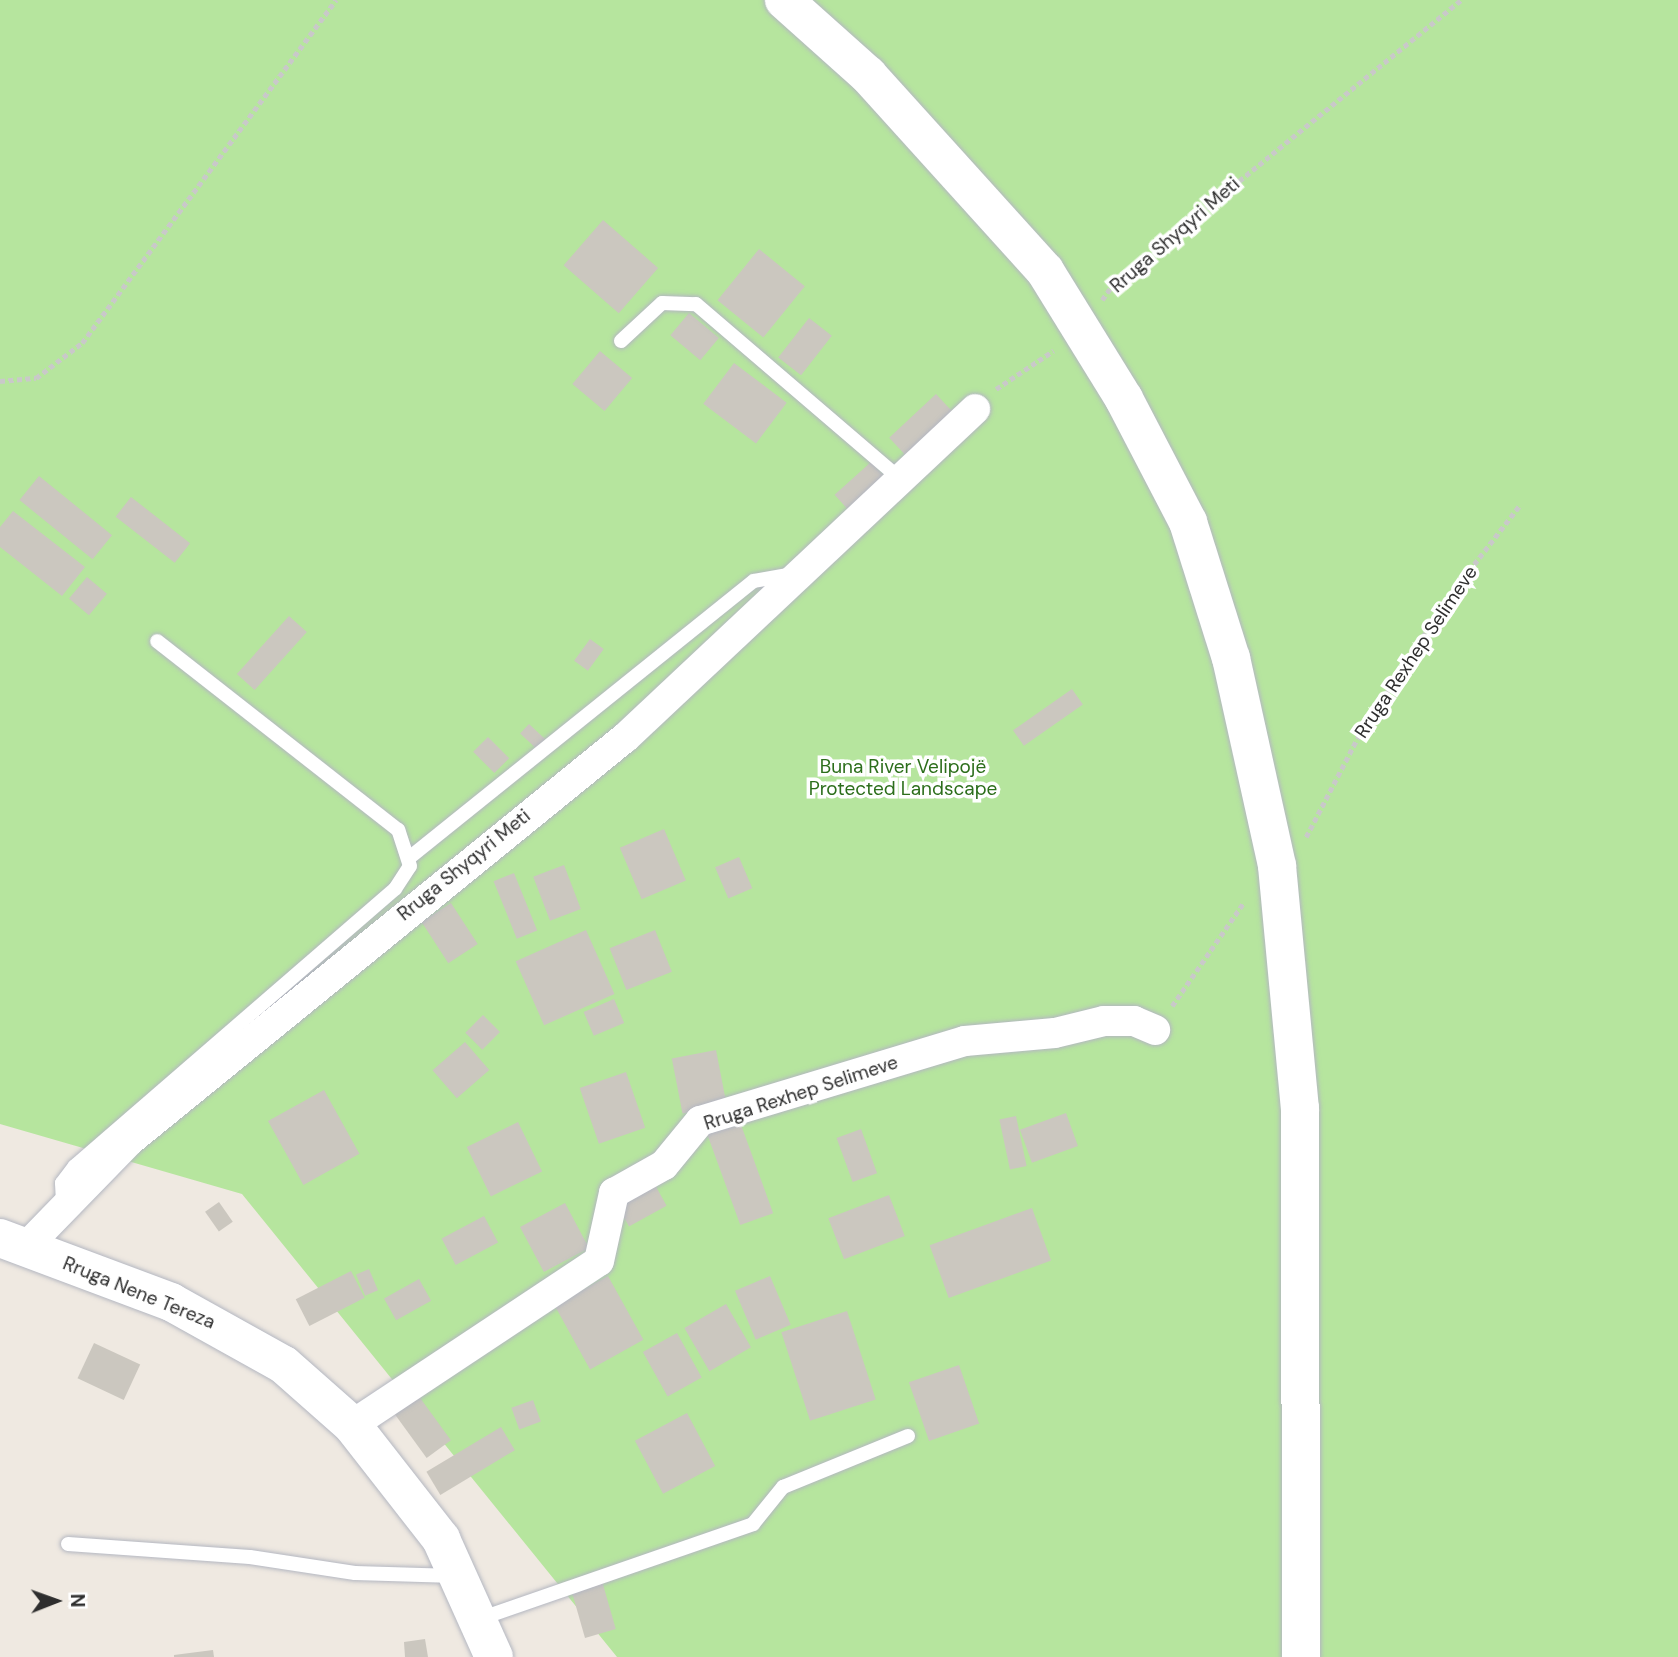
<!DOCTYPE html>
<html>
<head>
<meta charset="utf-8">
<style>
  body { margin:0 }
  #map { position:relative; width:1678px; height:1657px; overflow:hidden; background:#efe9e1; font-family:"DM Sans",sans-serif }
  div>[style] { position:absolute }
  .green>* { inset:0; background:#b6e59e }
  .building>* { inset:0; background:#cbc7bf; transform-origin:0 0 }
  .path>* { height:4.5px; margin-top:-2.25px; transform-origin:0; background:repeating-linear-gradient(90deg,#c9c9c9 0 5px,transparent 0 8.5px) }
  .roads { filter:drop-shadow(0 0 2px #b4b7c1) drop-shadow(0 0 2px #b4b7c1) }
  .lane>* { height:14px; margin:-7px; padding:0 7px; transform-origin:7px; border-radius:7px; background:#fff }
  .street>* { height:30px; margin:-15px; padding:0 15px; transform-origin:15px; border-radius:15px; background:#fff }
  .secondary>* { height:38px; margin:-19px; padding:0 19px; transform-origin:19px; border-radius:19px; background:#fff }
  span { translate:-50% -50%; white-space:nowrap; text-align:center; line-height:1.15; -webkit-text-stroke:7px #fff; paint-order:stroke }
  .street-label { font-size:19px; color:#2e2e2e }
  .park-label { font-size:19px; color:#2c6e1b }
  .north { position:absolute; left:21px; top:1566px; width:70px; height:70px; -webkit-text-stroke:5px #fff; paint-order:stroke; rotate:89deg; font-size:19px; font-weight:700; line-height:28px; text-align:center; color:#2e2e2e }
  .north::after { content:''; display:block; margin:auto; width:24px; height:32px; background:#2e2e2e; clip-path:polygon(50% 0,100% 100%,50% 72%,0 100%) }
</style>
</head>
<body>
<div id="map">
  <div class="green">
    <i style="clip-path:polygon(0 0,1678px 0,1678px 1657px,617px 1657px,242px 1194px,0 1124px)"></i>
  </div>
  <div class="building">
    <i style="left:603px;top:220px;width:73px;height:60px;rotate:41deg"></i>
    <i style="left:759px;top:249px;width:59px;height:66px;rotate:39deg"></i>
    <i style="left:689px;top:313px;width:39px;height:29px;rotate:40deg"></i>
    <i style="left:809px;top:318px;width:29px;height:50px;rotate:38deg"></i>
    <i style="left:600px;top:351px;width:42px;height:43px;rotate:40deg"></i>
    <i style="left:734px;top:363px;width:66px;height:51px;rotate:37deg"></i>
    <i style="left:936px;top:394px;width:26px;height:64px;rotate:47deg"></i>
    <i style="left:871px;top:462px;width:24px;height:49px;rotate:48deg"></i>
    <i style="left:39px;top:476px;width:94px;height:31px;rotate:39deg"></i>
    <i style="left:131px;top:497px;width:75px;height:25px;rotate:38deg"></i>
    <i style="clip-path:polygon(13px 511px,85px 567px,62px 596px,0 547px,0 527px)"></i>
    <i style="left:87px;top:577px;width:26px;height:28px;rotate:40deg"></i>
    <i style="left:289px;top:616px;width:24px;height:78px;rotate:42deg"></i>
    <i style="left:590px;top:639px;width:17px;height:27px;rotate:36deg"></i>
    <i style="left:1072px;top:689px;width:19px;height:72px;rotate:55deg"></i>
    <i style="left:529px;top:724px;width:22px;height:13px;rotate:43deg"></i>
    <i style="left:488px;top:737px;width:30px;height:21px;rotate:45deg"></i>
    <i style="left:664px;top:829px;width:56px;height:48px;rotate:67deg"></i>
    <i style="left:739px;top:857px;width:34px;height:26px;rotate:67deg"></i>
    <i style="left:564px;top:865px;width:47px;height:33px;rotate:69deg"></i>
    <i style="left:514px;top:873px;width:62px;height:22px;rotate:68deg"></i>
    <i style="left:451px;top:903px;width:49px;height:35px;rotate:57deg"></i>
    <i style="left:586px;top:930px;width:70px;height:77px;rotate:66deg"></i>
    <i style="left:655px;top:930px;width:45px;height:49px;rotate:68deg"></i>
    <i style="left:614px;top:999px;width:26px;height:33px;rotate:67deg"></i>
    <i style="left:483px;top:1015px;width:24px;height:25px;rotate:45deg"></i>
    <i style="left:465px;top:1042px;width:37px;height:43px;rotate:49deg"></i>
    <i style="left:716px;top:1050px;width:56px;height:45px;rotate:79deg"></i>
    <i style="left:626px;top:1072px;width:59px;height:49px;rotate:71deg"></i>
    <i style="left:324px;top:1090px;width:73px;height:64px;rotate:61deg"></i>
    <i style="left:1066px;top:1113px;width:35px;height:49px;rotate:70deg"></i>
    <i style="left:1016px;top:1116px;width:51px;height:17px;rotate:78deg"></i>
    <i style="left:518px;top:1122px;width:55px;height:57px;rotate:64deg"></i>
    <i style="left:740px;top:1122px;width:97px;height:35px;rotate:70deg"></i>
    <i style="left:861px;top:1129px;width:47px;height:26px;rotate:70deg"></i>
    <i style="left:654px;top:1183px;width:26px;height:43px;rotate:61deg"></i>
    <i style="left:889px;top:1195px;width:44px;height:65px;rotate:69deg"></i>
    <i style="left:219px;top:1202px;width:24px;height:17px;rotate:55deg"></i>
    <i style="left:565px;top:1203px;width:51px;height:51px;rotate:62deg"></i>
    <i style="left:1032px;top:1208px;width:56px;height:109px;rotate:70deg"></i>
    <i style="left:484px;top:1216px;width:30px;height:48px;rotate:62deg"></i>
    <i style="left:369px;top:1269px;width:23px;height:14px;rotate:67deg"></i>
    <i style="left:351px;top:1271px;width:30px;height:62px;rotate:63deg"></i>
    <i style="left:608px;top:1276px;width:73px;height:61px;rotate:61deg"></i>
    <i style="left:770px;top:1276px;width:53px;height:38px;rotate:67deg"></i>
    <i style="left:419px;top:1279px;width:25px;height:40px;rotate:61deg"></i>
    <i style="left:726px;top:1304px;width:50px;height:48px;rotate:60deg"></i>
    <i style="left:847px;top:1311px;width:93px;height:69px;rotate:72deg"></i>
    <i style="left:677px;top:1333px;width:51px;height:39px;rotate:61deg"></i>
    <i style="left:94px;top:1343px;width:51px;height:39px;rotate:25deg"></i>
    <i style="left:959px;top:1365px;width:62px;height:53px;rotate:71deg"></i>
    <i style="left:418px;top:1395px;width:56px;height:30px;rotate:54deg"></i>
    <i style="left:533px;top:1400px;width:23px;height:23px;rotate:70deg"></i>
    <i style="left:687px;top:1413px;width:60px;height:59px;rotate:62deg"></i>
    <i style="left:501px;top:1427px;width:27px;height:87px;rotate:59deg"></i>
    <i style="left:602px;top:1581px;width:50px;height:32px;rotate:74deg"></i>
    <i style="clip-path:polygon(425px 1639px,428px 1657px,405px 1657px,404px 1642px)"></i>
    <i style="clip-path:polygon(213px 1650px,214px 1657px,174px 1657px,174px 1655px)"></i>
  </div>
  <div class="path">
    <i style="left:1102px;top:300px;width:21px;rotate:-55deg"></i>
    <i style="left:1114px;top:283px;width:448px;rotate:-39.2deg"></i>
    <i style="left:0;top:381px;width:36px;rotate:-5deg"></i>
    <i style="left:36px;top:378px;width:58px;rotate:-37.3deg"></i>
    <i style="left:82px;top:343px;width:427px;rotate:-53.5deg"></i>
    <i style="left:996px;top:389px;width:69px;rotate:-33.7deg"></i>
    <i style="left:1306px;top:837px;width:113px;rotate:-62.5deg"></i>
    <i style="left:1358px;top:737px;width:166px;rotate:-57.1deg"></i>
    <i style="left:1448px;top:598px;width:116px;rotate:-52.3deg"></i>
    <i style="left:1172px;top:1006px;width:126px;rotate:-55.3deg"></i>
  </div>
  <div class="roads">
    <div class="lane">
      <i style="left:621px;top:341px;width:56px;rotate:-42.8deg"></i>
      <i style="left:662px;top:303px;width:34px;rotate:2deg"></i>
      <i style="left:696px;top:304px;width:269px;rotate:40.6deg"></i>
      <i style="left:409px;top:858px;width:442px;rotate:-38.8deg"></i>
      <i style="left:754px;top:581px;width:39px;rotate:-10deg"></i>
      <i style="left:63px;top:1202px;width:19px;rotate:-93deg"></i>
      <i style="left:62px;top:1183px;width:21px;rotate:-53deg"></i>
      <i style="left:75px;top:1166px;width:423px;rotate:-40.9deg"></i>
      <i style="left:395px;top:889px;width:27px;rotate:-57deg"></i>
      <i style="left:410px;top:866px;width:38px;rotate:-108deg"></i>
      <i style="left:398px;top:830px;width:306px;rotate:-141.9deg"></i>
      <i style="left:68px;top:1544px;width:182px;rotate:4.1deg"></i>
      <i style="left:250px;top:1557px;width:106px;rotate:8.7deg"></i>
      <i style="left:355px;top:1573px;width:100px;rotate:1.7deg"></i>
      <i style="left:479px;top:1619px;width:290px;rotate:-19.1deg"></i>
      <i style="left:753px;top:1524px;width:48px;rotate:-51deg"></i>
      <i style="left:783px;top:1487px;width:135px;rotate:-22.2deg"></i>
    </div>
    <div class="street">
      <i style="left:25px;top:1248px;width:149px;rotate:-45.8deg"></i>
      <i style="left:129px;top:1141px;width:640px;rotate:-39.11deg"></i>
      <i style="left:626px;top:737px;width:479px;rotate:-43.2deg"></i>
      <i style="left:352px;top:1425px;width:296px;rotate:-33.6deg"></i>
      <i style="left:599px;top:1261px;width:70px;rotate:-77.6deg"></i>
      <i style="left:614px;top:1193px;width:57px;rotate:-29.2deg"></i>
      <i style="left:664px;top:1165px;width:57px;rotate:-50.7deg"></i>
      <i style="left:700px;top:1121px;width:277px;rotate:-16.8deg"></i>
      <i style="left:965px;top:1041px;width:90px;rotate:-5.1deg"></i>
      <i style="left:1055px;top:1033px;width:50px;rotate:-13.8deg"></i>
      <i style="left:1104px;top:1021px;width:30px"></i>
      <i style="left:1134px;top:1021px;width:23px;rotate:23deg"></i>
    </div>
    <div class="secondary">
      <i style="left:784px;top:0;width:113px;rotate:41.8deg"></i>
      <i style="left:868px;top:75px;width:264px;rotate:47.9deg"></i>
      <i style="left:1045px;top:271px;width:150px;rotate:58.3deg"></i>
      <i style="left:1124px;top:399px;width:139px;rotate:62.5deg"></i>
      <i style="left:1188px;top:522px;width:143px;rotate:72.5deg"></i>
      <i style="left:1231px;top:658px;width:213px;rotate:77.5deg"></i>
      <i style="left:1277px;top:866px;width:243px;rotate:84.6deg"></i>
      <i style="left:1300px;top:1108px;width:549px;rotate:89.9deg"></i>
      <i style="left:0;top:1238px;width:183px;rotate:20.5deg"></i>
      <i style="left:171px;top:1302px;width:129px;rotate:29.1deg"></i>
      <i style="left:284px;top:1365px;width:91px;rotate:41.4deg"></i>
      <i style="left:352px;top:1425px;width:145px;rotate:52deg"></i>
      <i style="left:441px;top:1539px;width:129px;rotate:65.8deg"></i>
    </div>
  </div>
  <div class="street-label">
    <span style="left:1175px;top:235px;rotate:-41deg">Rruga Shyqyri Meti</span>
    <span style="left:1416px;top:652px;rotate:-56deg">Rruga Rexhep Selimeve</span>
    <span style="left:464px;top:865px;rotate:-39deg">Rruga Shyqyri Meti</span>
    <span style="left:801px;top:1093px;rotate:-18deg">Rruga Rexhep Selimeve</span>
    <span style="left:139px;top:1293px;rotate:22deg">Rruga Nene Tereza</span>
  </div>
  <div class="park-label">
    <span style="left:903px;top:778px">Buna River Velipojë<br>Protected Landscape</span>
  </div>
  <div class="north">N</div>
</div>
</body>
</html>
